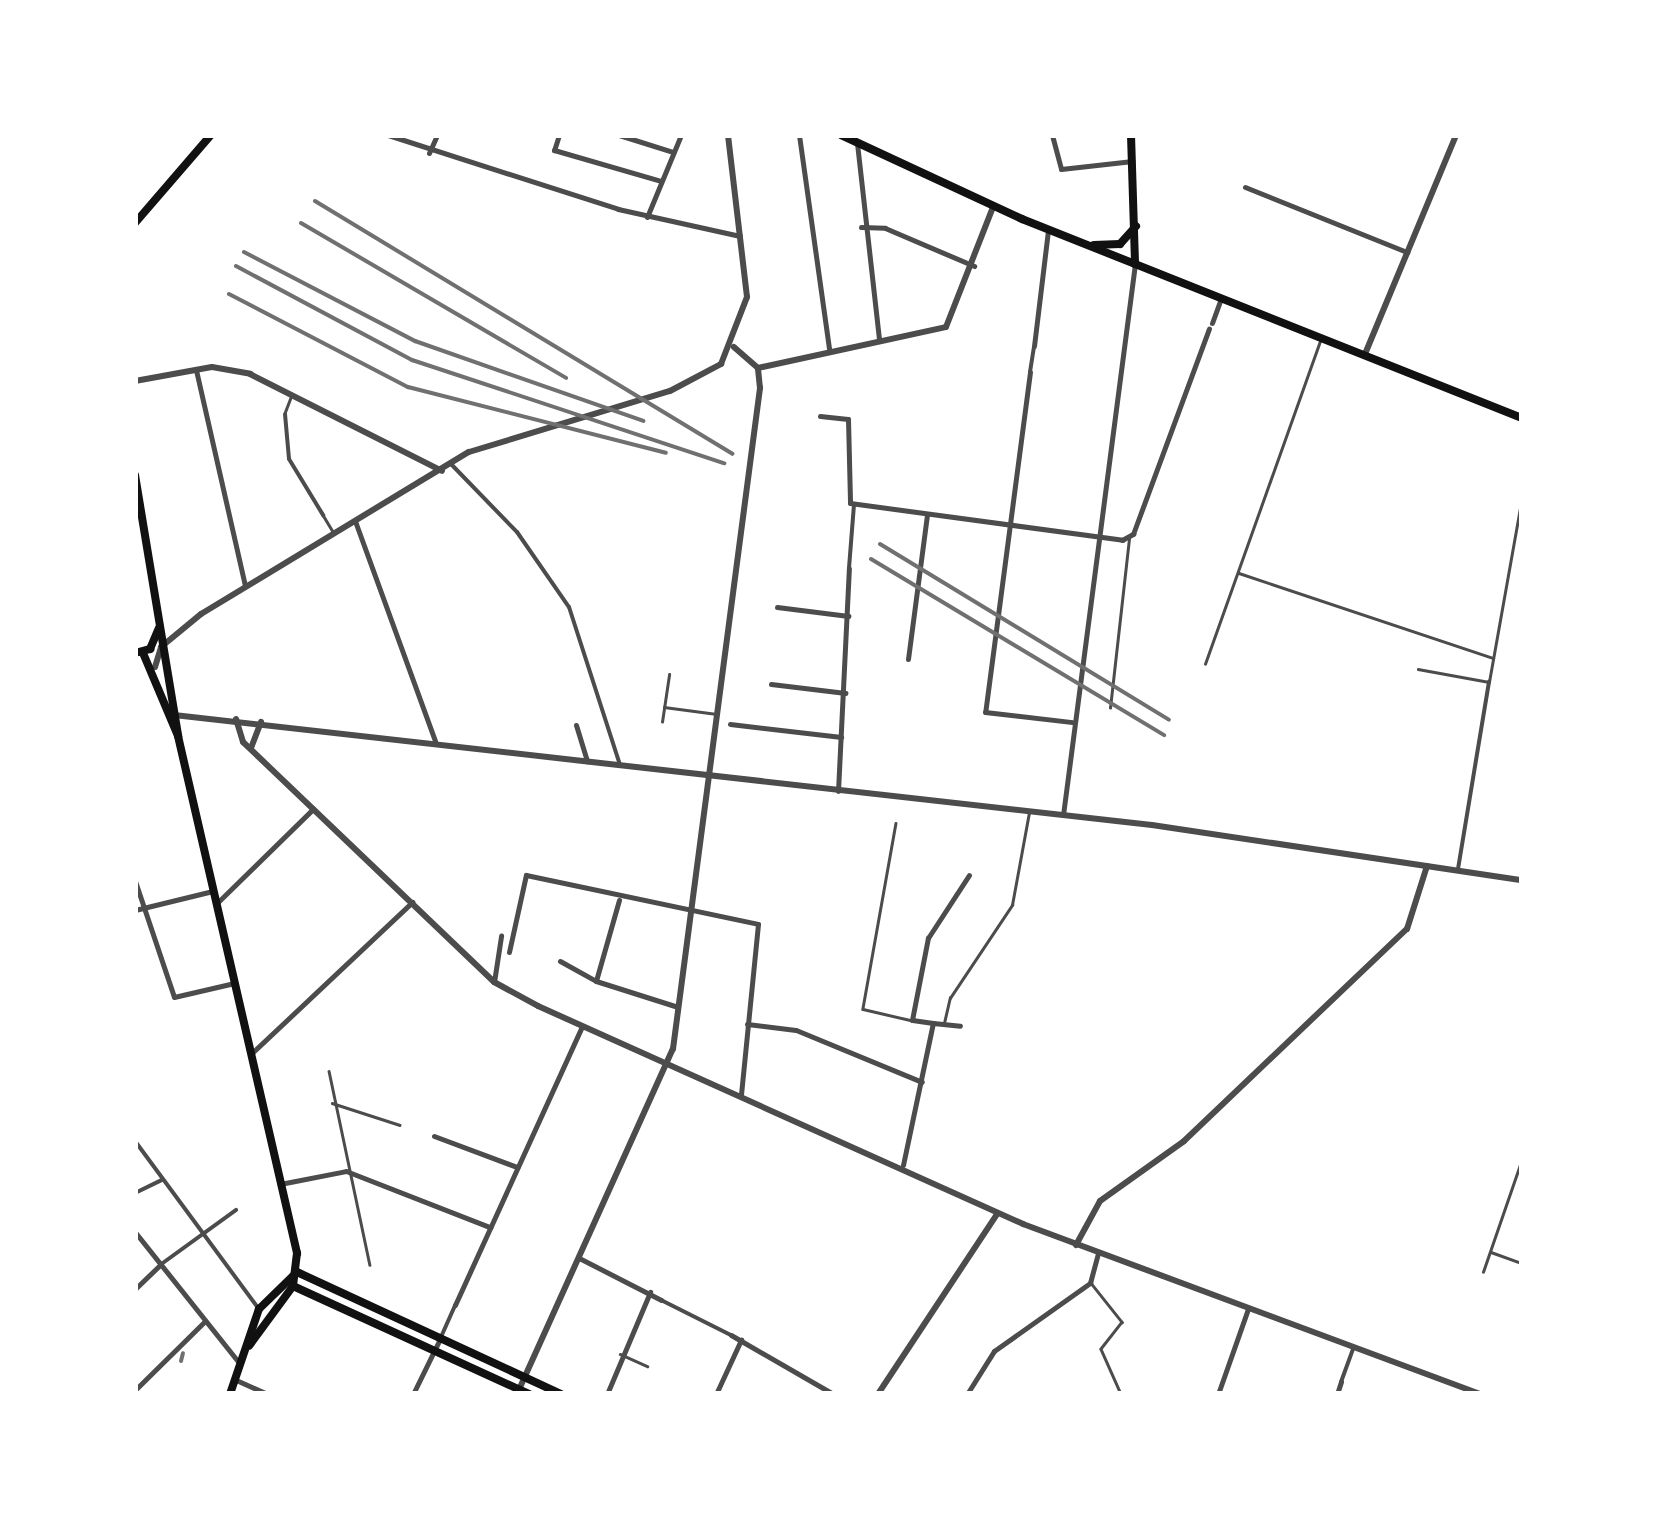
<!DOCTYPE html>
<html>
<head>
<meta charset="utf-8">
<style>
  body { margin:0 }
  #map { position:relative; width:1657px; height:1529px; overflow:hidden; background:#fff; font-family:"Exo 2",sans-serif }
  div>[style] { position:absolute }
  .service>* { height:2.5px; margin:-1.25px; padding:0 1.25px; transform-origin:1.25px; border-radius:1.25px; background:#4c4c4c }
  .pedestrian>* { height:4px; margin:-2px; padding:0 2px; transform-origin:2px; border-radius:2px; background:#4c4c4c }
  .minor>* { height:5px; margin:-2.5px; padding:0 2.5px; transform-origin:2.5px; border-radius:2.5px; background:#4c4c4c }
  .tertiary>* { height:6px; margin:-3px; padding:0 3px; transform-origin:3px; border-radius:3px; background:#4c4c4c }
  .primary>* { height:8px; margin:-4px; padding:0 4px; transform-origin:4px; border-radius:4px; background:#111 }
  .rail>* { height:4px; margin:-2px; padding:0 2px; transform-origin:2px; border-radius:2px; background:#707070 }
  span { translate:-50% -50%; white-space:nowrap; text-align:center; line-height:1.15; -webkit-text-stroke:8px #fff; paint-order:stroke }
  .frame { position:absolute; inset:0; border:138px solid #fff; pointer-events:none }
</style>
</head>
<body>
<div id="map">
  <div class="service">
    <i style="left:285px;top:412px;width:17px;rotate:-69deg"></i>
    <i style="left:323px;top:515px;width:21px;rotate:59deg"></i>
    <i style="left:1239px;top:573px;width:268px;rotate:18.5deg"></i>
    <i style="left:1205px;top:664px;width:343px;rotate:-70.4deg"></i>
    <i style="left:1418px;top:669px;width:72px;rotate:10.4deg"></i>
    <i style="left:1489px;top:682px;width:188px;rotate:-79.9deg"></i>
    <i style="left:664px;top:707px;width:53px;rotate:7.5deg"></i>
    <i style="left:1110px;top:708px;width:170px;rotate:-83.6deg"></i>
    <i style="left:662px;top:722px;width:48px;rotate:-81.5deg"></i>
    <i style="left:896px;top:823px;width:189px;rotate:100.1deg"></i>
    <i style="left:863px;top:1009px;width:48px;rotate:13.2deg"></i>
    <i style="left:944px;top:1023px;width:26px;rotate:-77deg"></i>
    <i style="left:950px;top:998px;width:112px;rotate:-56.3deg"></i>
    <i style="left:1012px;top:905px;width:95px;rotate:-79.6deg"></i>
    <i style="left:329px;top:1071px;width:198px;rotate:78.1deg"></i>
    <i style="left:332px;top:1103px;width:71px;rotate:17.9deg"></i>
    <i style="left:1491px;top:1252px;width:33px;rotate:20deg"></i>
    <i style="left:1483px;top:1272px;width:120px;rotate:-71deg"></i>
    <i style="left:1091px;top:1283px;width:50px;rotate:51.5deg"></i>
    <i style="left:1122px;top:1322px;width:34px;rotate:128deg"></i>
    <i style="left:1101px;top:1349px;width:49px;rotate:66deg"></i>
    <i style="left:620px;top:1354px;width:30px;rotate:24deg"></i>
  </div>
  <div class="pedestrian">
    <i style="left:1030px;top:372px;width:25px;rotate:-81deg"></i>
    <i style="left:285px;top:414px;width:45px;rotate:84.9deg"></i>
    <i style="left:289px;top:459px;width:66px;rotate:58.7deg"></i>
    <i style="left:451px;top:464px;width:95px;rotate:45.9deg"></i>
    <i style="left:517px;top:532px;width:91px;rotate:55.3deg"></i>
    <i style="left:569px;top:607px;width:166px;rotate:72.1deg"></i>
    <i style="left:849px;top:568px;width:64px;rotate:-85.5deg"></i>
    <i style="left:1458px;top:869px;width:190px;rotate:-80.6deg"></i>
    <i style="left:135px;top:1141px;width:209px;rotate:53.6deg"></i>
    <i style="left:135px;top:1193px;width:30px;rotate:-26deg"></i>
    <i style="left:160px;top:1265px;width:94px;rotate:-35.9deg"></i>
    <i style="left:661px;top:1300px;width:78px;rotate:26.6deg"></i>
    <i style="left:441px;top:1337px;width:35px;rotate:-66deg"></i>
    <i style="left:1341px;top:1382px;width:35px;rotate:-70deg"></i>
  </div>
  <div class="minor">
    <i style="left:388px;top:135px;width:242px;rotate:17.8deg"></i>
    <i style="left:618px;top:209px;width:125px;rotate:12.5deg"></i>
    <i style="left:559px;top:135px;width:16px;rotate:108deg"></i>
    <i style="left:554px;top:150px;width:111px;rotate:16.2deg"></i>
    <i style="left:619px;top:135px;width:57px;rotate:17.5deg"></i>
    <i style="left:799px;top:135px;width:216px;rotate:82deg"></i>
    <i style="left:1052px;top:135px;width:35px;rotate:75deg"></i>
    <i style="left:1061px;top:169px;width:72px;rotate:-6.3deg"></i>
    <i style="left:857px;top:143px;width:197px;rotate:83.6deg"></i>
    <i style="left:429px;top:153px;width:20px;rotate:-66deg"></i>
    <i style="left:1245px;top:187px;width:175px;rotate:21.9deg"></i>
    <i style="left:647px;top:217px;width:89px;rotate:-67.5deg"></i>
    <i style="left:861px;top:227px;width:24px;rotate:2deg"></i>
    <i style="left:885px;top:228px;width:97px;rotate:23.1deg"></i>
    <i style="left:1212px;top:323px;width:27px;rotate:-70deg"></i>
    <i style="left:1034px;top:346px;width:117px;rotate:-83.1deg"></i>
    <i style="left:196px;top:370px;width:221px;rotate:77.2deg"></i>
    <i style="left:1030px;top:372px;width:343px;rotate:97.5deg"></i>
    <i style="left:985px;top:712px;width:88px;rotate:6.6deg"></i>
    <i style="left:820px;top:416px;width:28px;rotate:6deg"></i>
    <i style="left:848px;top:419px;width:84px;rotate:88.6deg"></i>
    <i style="left:850px;top:503px;width:275px;rotate:7.7deg"></i>
    <i style="left:1122px;top:540px;width:13px;rotate:-29deg"></i>
    <i style="left:1133px;top:534px;width:219px;rotate:-69.7deg"></i>
    <i style="left:355px;top:521px;width:234px;rotate:70deg"></i>
    <i style="left:777px;top:607px;width:72px;rotate:7.2deg"></i>
    <i style="left:908px;top:659px;width:146px;rotate:-82.5deg"></i>
    <i style="left:771px;top:684px;width:75px;rotate:6.9deg"></i>
    <i style="left:730px;top:724px;width:112px;rotate:6.7deg"></i>
    <i style="left:576px;top:725px;width:38px;rotate:73deg"></i>
    <i style="left:838px;top:791px;width:223px;rotate:-87.2deg"></i>
    <i style="left:1063px;top:815px;width:556px;rotate:-82.56deg"></i>
    <i style="left:135px;top:881px;width:122px;rotate:71.4deg"></i>
    <i style="left:174px;top:997px;width:62px;rotate:-13.1deg"></i>
    <i style="left:619px;top:900px;width:84px;rotate:105.9deg"></i>
    <i style="left:596px;top:981px;width:86px;rotate:17.6deg"></i>
    <i style="left:219px;top:901px;width:132px;rotate:-44.4deg"></i>
    <i style="left:135px;top:910px;width:80px;rotate:-13.7deg"></i>
    <i style="left:509px;top:952px;width:79px;rotate:-77.6deg"></i>
    <i style="left:526px;top:875px;width:237px;rotate:11.9deg"></i>
    <i style="left:758px;top:924px;width:171px;rotate:95.7deg"></i>
    <i style="left:560px;top:961px;width:41px;rotate:29.1deg"></i>
    <i style="left:494px;top:982px;width:47px;rotate:-81.3deg"></i>
    <i style="left:933px;top:1023px;width:21px;rotate:-172deg"></i>
    <i style="left:912px;top:1020px;width:84px;rotate:-79deg"></i>
    <i style="left:928px;top:938px;width:75px;rotate:-56.9deg"></i>
    <i style="left:747px;top:1024px;width:49px;rotate:7deg"></i>
    <i style="left:796px;top:1030px;width:136px;rotate:22.4deg"></i>
    <i style="left:253px;top:1052px;width:219px;rotate:-43.3deg"></i>
    <i style="left:434px;top:1136px;width:89px;rotate:20.5deg"></i>
    <i style="left:903px;top:1165px;width:145px;rotate:-78.1deg"></i>
    <i style="left:933px;top:1023px;width:27px;rotate:6deg"></i>
    <i style="left:280px;top:1184px;width:67px;rotate:-11.1deg"></i>
    <i style="left:346px;top:1171px;width:155px;rotate:21.3deg"></i>
    <i style="left:135px;top:1232px;width:169px;rotate:51.5deg"></i>
    <i style="left:581px;top:1259px;width:90px;rotate:27.1deg"></i>
    <i style="left:135px;top:1289px;width:35px;rotate:-44deg"></i>
    <i style="left:455px;top:1305px;width:304px;rotate:-65.5deg"></i>
    <i style="left:731px;top:1335px;width:118px;rotate:30deg"></i>
    <i style="left:236px;top:1380px;width:35px;rotate:24deg"></i>
    <i style="left:135px;top:1390px;width:98px;rotate:-44.6deg"></i>
    <i style="left:413px;top:1394px;width:61px;rotate:-63.9deg"></i>
    <i style="left:607px;top:1394px;width:111px;rotate:-67.1deg"></i>
    <i style="left:716px;top:1394px;width:60px;rotate:-65.2deg"></i>
    <i style="left:967px;top:1394px;width:51px;rotate:-57.9deg"></i>
    <i style="left:994px;top:1351px;width:118px;rotate:-35.3deg"></i>
    <i style="left:1090px;top:1283px;width:31px;rotate:-75deg"></i>
    <i style="left:1218px;top:1394px;width:90px;rotate:-70.6deg"></i>
    <i style="left:1337px;top:1394px;width:13px;rotate:-72deg"></i>
  </div>
  <div class="tertiary">
    <i style="left:1365px;top:354px;width:237px;rotate:-67.4deg"></i>
    <i style="left:758px;top:368px;width:192px;rotate:-12.3deg"></i>
    <i style="left:946px;top:327px;width:129px;rotate:-68.6deg"></i>
    <i style="left:135px;top:381px;width:78px;rotate:-10.3deg"></i>
    <i style="left:212px;top:367px;width:39px;rotate:10deg"></i>
    <i style="left:250px;top:374px;width:215px;rotate:26.8deg"></i>
    <i style="left:155px;top:667px;width:21px;rotate:-73deg"></i>
    <i style="left:161px;top:647px;width:52px;rotate:-39.5deg"></i>
    <i style="left:201px;top:614px;width:313px;rotate:-31.2deg"></i>
    <i style="left:469px;top:452px;width:210px;rotate:-16.9deg"></i>
    <i style="left:670px;top:391px;width:58px;rotate:-27.9deg"></i>
    <i style="left:721px;top:364px;width:72px;rotate:-68.8deg"></i>
    <i style="left:747px;top:297px;width:163px;rotate:-96.7deg"></i>
    <i style="left:174px;top:715px;width:984px;rotate:6.42deg"></i>
    <i style="left:1152px;top:825px;width:374px;rotate:8.5deg"></i>
    <i style="left:236px;top:719px;width:24px;rotate:73deg"></i>
    <i style="left:243px;top:742px;width:347px;rotate:43.7deg"></i>
    <i style="left:494px;top:982px;width:50px;rotate:28.6deg"></i>
    <i style="left:538px;top:1006px;width:532px;rotate:24.2deg"></i>
    <i style="left:1023px;top:1224px;width:487px;rotate:20.4deg"></i>
    <i style="left:251px;top:748px;width:28px;rotate:-69deg"></i>
    <i style="left:1076px;top:1245px;width:50px;rotate:-61.4deg"></i>
    <i style="left:1100px;top:1201px;width:103px;rotate:-35.5deg"></i>
    <i style="left:1184px;top:1141px;width:308px;rotate:-43.6deg"></i>
    <i style="left:1407px;top:929px;width:66px;rotate:-72.4deg"></i>
    <i style="left:517px;top:1394px;width:379px;rotate:-65.7deg"></i>
    <i style="left:673px;top:1049px;width:667px;rotate:-82.5deg"></i>
    <i style="left:760px;top:388px;width:20px;rotate:-96deg"></i>
    <i style="left:758px;top:368px;width:32px;rotate:-139deg"></i>
    <i style="left:878px;top:1394px;width:216px;rotate:-56.5deg"></i>
  </div>
  <div class="primary">
    <i style="left:841px;top:135px;width:200px;rotate:24.9deg"></i>
    <i style="left:1022px;top:219px;width:538px;rotate:21.7deg"></i>
    <i style="left:1131px;top:135px;width:129px;rotate:88.2deg"></i>
    <i style="left:135px;top:223px;width:116px;rotate:-49.2deg"></i>
    <i style="left:1094px;top:245px;width:26px;rotate:-2deg"></i>
    <i style="left:1120px;top:244px;width:24px;rotate:-48deg"></i>
    <i style="left:135px;top:475px;width:265px;rotate:80.6deg"></i>
    <i style="left:178px;top:736px;width:531px;rotate:77.04deg"></i>
    <i style="left:297px;top:1253px;width:33px;rotate:97deg"></i>
    <i style="left:293px;top:1286px;width:74px;rotate:126.3deg"></i>
    <i style="left:135px;top:653px;width:16px;rotate:-15deg"></i>
    <i style="left:150px;top:649px;width:23px;rotate:-67deg"></i>
    <i style="left:143px;top:653px;width:90px;rotate:67.1deg"></i>
    <i style="left:297px;top:1272px;width:291px;rotate:24.8deg"></i>
    <i style="left:293px;top:1286px;width:260px;rotate:24.6deg"></i>
    <i style="left:230px;top:1394px;width:90px;rotate:-71.2deg"></i>
    <i style="left:259px;top:1309px;width:53px;rotate:-44.2deg"></i>
  </div>
  <div class="rail">
    <i style="left:315px;top:201px;width:488px;rotate:31.2deg"></i>
    <i style="left:301px;top:223px;width:307px;rotate:30.3deg"></i>
    <i style="left:244px;top:252px;width:193px;rotate:27.5deg"></i>
    <i style="left:415px;top:341px;width:242px;rotate:19.3deg"></i>
    <i style="left:236px;top:266px;width:200px;rotate:28.1deg"></i>
    <i style="left:412px;top:360px;width:329px;rotate:18.3deg"></i>
    <i style="left:229px;top:294px;width:202px;rotate:27.5deg"></i>
    <i style="left:408px;top:387px;width:266px;rotate:14.3deg"></i>
    <i style="left:880px;top:544px;width:338px;rotate:31.3deg"></i>
    <i style="left:871px;top:559px;width:342px;rotate:31deg"></i>
    <i style="left:181px;top:1361px;width:8px;rotate:-76deg"></i>
  </div>
  <div class="frame"></div>
</div>
</body>
</html>
